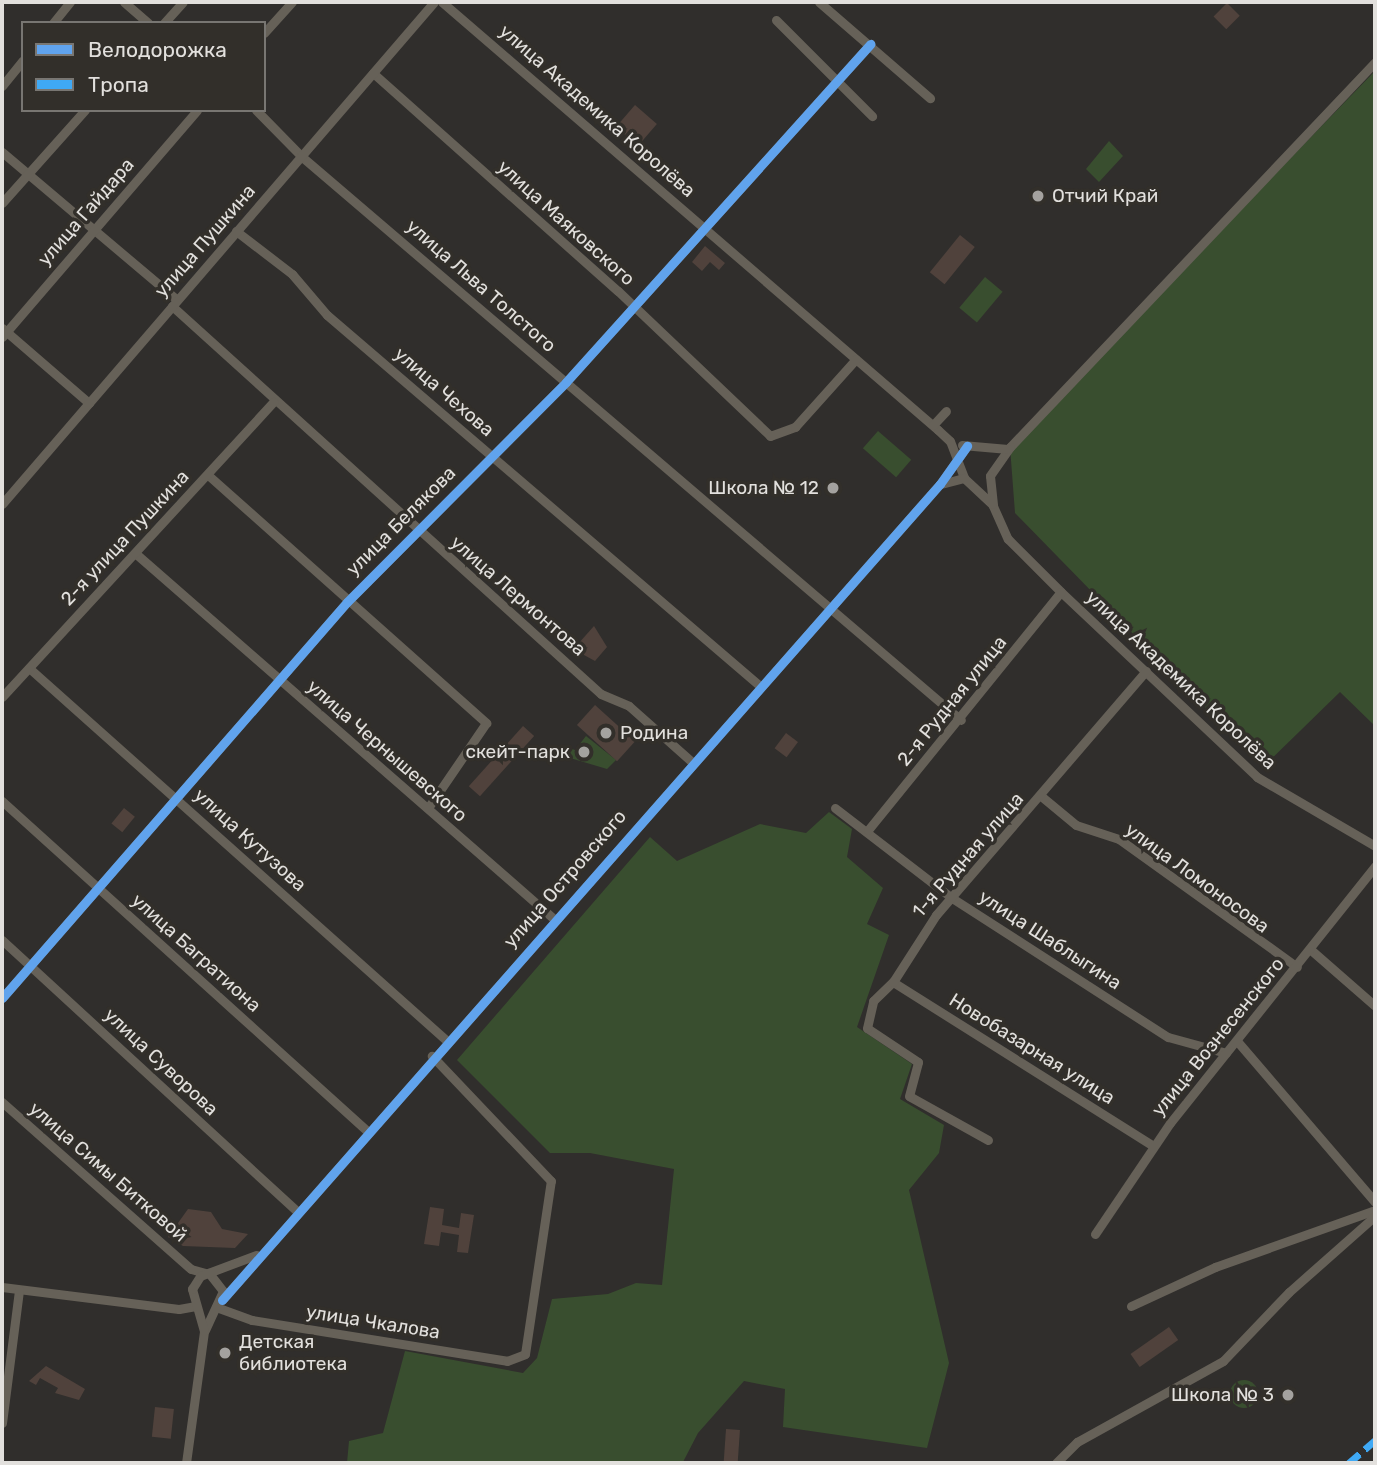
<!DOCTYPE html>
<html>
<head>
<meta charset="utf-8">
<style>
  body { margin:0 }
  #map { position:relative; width:1377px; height:1465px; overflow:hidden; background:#302e2c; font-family:Rubik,sans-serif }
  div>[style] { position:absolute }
  .green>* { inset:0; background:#394e2f; transform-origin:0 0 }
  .round { border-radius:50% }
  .building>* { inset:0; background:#50423c; transform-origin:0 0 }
  .minor>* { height:9px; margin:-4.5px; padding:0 4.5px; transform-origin:4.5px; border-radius:4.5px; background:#666158 }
  .quiet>* { height:7px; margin-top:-3.5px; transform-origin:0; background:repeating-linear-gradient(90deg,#3fa9f5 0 14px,transparent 0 21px) }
  .cycleway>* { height:9px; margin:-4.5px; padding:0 4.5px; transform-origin:4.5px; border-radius:4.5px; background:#60a3ed }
  .dots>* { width:19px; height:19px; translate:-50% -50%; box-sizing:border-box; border:4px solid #322f2a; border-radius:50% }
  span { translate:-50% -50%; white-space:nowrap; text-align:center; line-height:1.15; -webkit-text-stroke:7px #322f2a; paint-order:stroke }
  .street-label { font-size:19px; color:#e2e0dd }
  .poi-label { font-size:19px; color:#e2e0dd }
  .left { translate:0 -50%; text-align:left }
  .right { translate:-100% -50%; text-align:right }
  .frame { position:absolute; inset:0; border:4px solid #e2e0dd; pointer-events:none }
  .legend { position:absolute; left:21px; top:21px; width:245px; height:91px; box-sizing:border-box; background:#322f2a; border:2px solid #787672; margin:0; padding:9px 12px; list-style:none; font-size:21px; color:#e2e0dd }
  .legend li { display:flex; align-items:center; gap:14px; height:35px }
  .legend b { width:35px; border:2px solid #787672 }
</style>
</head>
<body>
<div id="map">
  <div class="green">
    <i style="clip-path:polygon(1375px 71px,1375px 726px,1340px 692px,1263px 767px,1015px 513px,1010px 447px)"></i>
    <i style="clip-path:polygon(1109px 141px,1123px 156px,1099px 182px,1086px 169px)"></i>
    <i style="left:985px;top:277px;width:23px;height:40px;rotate:40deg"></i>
    <i style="left:878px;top:431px;width:44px;height:23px;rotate:41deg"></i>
    <i style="clip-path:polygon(586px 736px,616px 760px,607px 769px,560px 755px,566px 747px,575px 750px)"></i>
    <i style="clip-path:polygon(829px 812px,852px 829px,847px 857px,883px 888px,867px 924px,889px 935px,857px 1027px,912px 1064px,900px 1099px,944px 1125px,939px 1153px,909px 1190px,949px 1363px,927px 1448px,783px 1427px,785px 1389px,744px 1381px,698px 1433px,683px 1462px,347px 1463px,349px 1441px,383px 1433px,405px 1351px,523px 1373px,537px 1358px,552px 1299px,608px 1294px,636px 1283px,662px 1285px,674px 1169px,590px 1153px,550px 1153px,457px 1060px,650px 837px,677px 861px,760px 824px,806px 833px)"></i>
    <i class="round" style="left:1230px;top:1380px;width:28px;height:28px"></i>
  </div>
  <div class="building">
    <i style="left:1227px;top:3px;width:18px;height:19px;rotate:45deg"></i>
    <i style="left:635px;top:105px;width:29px;height:29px;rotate:41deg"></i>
    <i style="left:960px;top:235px;width:19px;height:48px;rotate:39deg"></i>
    <i style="clip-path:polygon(705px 246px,725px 263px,719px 270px,710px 262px,702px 271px,692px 262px)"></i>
    <i style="clip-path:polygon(594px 626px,607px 647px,595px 661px,584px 655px,578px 644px)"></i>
    <i style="left:595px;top:705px;width:54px;height:27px;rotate:42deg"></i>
    <i style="left:523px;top:726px;width:15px;height:81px;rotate:42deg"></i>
    <i style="left:786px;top:733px;width:15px;height:19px;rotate:37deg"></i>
    <i style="left:124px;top:808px;width:14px;height:20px;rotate:39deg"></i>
    <i style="clip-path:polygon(430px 1207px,444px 1209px,442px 1225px,459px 1228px,461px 1213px,474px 1215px,468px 1253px,457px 1252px,459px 1235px,441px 1232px,439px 1246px,424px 1244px)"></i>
    <i style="clip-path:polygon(188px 1209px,211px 1212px,222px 1229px,248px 1234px,235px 1248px,183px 1246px,168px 1237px)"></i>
    <i style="left:1169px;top:1327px;width:16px;height:47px;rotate:55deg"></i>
    <i style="clip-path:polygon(46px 1366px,85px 1389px,79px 1400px,55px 1393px,58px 1388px,40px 1378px,36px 1385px,29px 1381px)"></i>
    <i style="left:155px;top:1407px;width:19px;height:30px;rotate:6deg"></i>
    <i style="left:726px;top:1429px;width:14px;height:34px;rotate:4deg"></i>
  </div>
  <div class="minor">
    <i style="left:124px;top:2px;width:32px;rotate:41deg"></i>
    <i style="left:442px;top:2px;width:655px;rotate:40.79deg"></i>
    <i style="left:938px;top:430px;width:16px;rotate:43deg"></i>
    <i style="left:950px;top:441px;width:40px;rotate:69deg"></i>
    <i style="left:819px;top:2px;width:147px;rotate:40.9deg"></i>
    <i style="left:776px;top:20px;width:136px;rotate:45deg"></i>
    <i style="left:53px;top:23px;width:27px;rotate:-51deg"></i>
    <i style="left:164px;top:23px;width:28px;rotate:-48deg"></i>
    <i style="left:264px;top:33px;width:42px;rotate:-47.9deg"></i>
    <i style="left:1375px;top:62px;width:531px;rotate:133.47deg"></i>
    <i style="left:1010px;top:447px;width:35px;rotate:125deg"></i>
    <i style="left:990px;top:476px;width:30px;rotate:84deg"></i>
    <i style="left:993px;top:506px;width:36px;rotate:66deg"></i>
    <i style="left:1008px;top:539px;width:75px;rotate:45deg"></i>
    <i style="left:1061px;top:592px;width:270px;rotate:43.3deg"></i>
    <i style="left:1257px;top:777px;width:137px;rotate:30.3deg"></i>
    <i style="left:373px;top:73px;width:328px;rotate:41.7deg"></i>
    <i style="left:618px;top:291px;width:210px;rotate:43.6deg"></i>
    <i style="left:770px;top:436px;width:27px;rotate:-20deg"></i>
    <i style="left:795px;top:427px;width:91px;rotate:-48.1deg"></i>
    <i style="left:2px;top:86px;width:33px;rotate:-51deg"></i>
    <i style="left:256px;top:110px;width:64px;rotate:45.6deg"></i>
    <i style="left:301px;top:156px;width:868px;rotate:40.52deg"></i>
    <i style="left:2px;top:152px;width:229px;rotate:40.2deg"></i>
    <i style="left:2px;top:203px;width:125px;rotate:-48.3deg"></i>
    <i style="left:236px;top:231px;width:71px;rotate:37.5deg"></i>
    <i style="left:292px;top:274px;width:54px;rotate:49.5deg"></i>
    <i style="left:327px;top:315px;width:570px;rotate:40.59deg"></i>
    <i style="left:172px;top:306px;width:578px;rotate:42.13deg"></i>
    <i style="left:601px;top:694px;width:30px;rotate:23deg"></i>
    <i style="left:629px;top:706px;width:84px;rotate:41.6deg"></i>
    <i style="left:2px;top:328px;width:115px;rotate:40.8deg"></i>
    <i style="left:2px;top:337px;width:299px;rotate:-49.3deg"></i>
    <i style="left:933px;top:425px;width:19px;rotate:-47deg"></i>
    <i style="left:962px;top:445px;width:46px;rotate:5deg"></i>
    <i style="left:208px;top:475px;width:373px;rotate:41.7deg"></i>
    <i style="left:486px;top:723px;width:103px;rotate:124.3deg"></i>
    <i style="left:941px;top:484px;width:24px;rotate:-15deg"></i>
    <i style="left:964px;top:478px;width:38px;rotate:43deg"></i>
    <i style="left:2px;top:504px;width:662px;rotate:-49.29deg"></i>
    <i style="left:135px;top:553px;width:555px;rotate:41.13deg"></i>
    <i style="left:29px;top:668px;width:559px;rotate:41.74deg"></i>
    <i style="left:2px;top:697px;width:401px;rotate:-47.4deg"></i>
    <i style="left:1041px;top:796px;width:45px;rotate:39.6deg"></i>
    <i style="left:1076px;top:825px;width:45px;rotate:18deg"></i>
    <i style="left:1119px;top:839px;width:219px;rotate:35.7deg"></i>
    <i style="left:2px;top:801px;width:492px;rotate:42.1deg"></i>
    <i style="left:835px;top:808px;width:148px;rotate:37.6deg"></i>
    <i style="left:952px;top:898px;width:257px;rotate:32.8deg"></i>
    <i style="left:1168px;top:1037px;width:60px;rotate:15.4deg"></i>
    <i style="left:868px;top:830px;width:306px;rotate:-51deg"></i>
    <i style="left:2px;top:940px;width:401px;rotate:42.6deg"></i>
    <i style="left:1311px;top:950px;width:85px;rotate:41.2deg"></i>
    <i style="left:893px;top:982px;width:307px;rotate:32.2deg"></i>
    <i style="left:2px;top:998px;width:525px;rotate:-48.94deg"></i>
    <i style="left:347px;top:602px;width:310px;rotate:-45.1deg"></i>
    <i style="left:566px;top:382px;width:455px;rotate:-48deg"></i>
    <i style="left:1237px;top:1041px;width:212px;rotate:49.4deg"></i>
    <i style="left:2px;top:1102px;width:252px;rotate:41.5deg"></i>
    <i style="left:191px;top:1269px;width:15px;rotate:16deg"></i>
    <i style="left:988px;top:1140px;width:90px;rotate:-150.9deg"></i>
    <i style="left:909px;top:1096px;width:35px;rotate:-75deg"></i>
    <i style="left:918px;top:1062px;width:61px;rotate:-146.3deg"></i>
    <i style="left:867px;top:1028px;width:28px;rotate:-77deg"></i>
    <i style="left:873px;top:1001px;width:28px;rotate:-44deg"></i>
    <i style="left:893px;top:982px;width:80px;rotate:-57.3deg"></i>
    <i style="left:936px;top:915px;width:322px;rotate:-49.3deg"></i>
    <i style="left:1095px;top:1234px;width:134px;rotate:-56deg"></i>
    <i style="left:1170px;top:1123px;width:329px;rotate:-51.4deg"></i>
    <i style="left:2px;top:1287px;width:178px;rotate:7.1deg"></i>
    <i style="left:179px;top:1309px;width:17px;rotate:-10deg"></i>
    <i style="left:222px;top:1300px;width:1087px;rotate:-48.66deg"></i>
    <i style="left:940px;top:484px;width:47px;rotate:-54.6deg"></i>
    <i style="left:1131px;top:1306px;width:93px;rotate:-24.9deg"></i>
    <i style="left:1215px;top:1267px;width:170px;rotate:-19.6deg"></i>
    <i style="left:216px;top:1307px;width:38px;rotate:20deg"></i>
    <i style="left:252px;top:1320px;width:258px;rotate:9.1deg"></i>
    <i style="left:507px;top:1361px;width:19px;rotate:-21deg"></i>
    <i style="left:525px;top:1354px;width:175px;rotate:-81.5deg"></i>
    <i style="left:551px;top:1181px;width:173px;rotate:-133.6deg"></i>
    <i style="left:205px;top:1330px;width:43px;rotate:-65.2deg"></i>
    <i style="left:223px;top:1291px;width:23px;rotate:-128deg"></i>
    <i style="left:2px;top:1423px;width:134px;rotate:-82.7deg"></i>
    <i style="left:186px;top:1463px;width:133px;rotate:-82.2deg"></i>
    <i style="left:204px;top:1331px;width:44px;rotate:-105.9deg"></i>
    <i style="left:192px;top:1289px;width:15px;rotate:-58deg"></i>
    <i style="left:200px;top:1276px;width:60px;rotate:-20.6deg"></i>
    <i style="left:1056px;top:1463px;width:30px;rotate:-45deg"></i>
    <i style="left:1077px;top:1442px;width:167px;rotate:-29deg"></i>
    <i style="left:1223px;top:1361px;width:95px;rotate:-46.3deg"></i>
    <i style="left:1289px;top:1292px;width:115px;rotate:-41.5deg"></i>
  </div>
  <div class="quiet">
    <i style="left:1349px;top:1463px;width:35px;rotate:-41deg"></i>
  </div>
  <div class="cycleway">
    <i style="left:2px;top:998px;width:525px;rotate:-48.94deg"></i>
    <i style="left:347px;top:602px;width:310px;rotate:-45.1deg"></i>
    <i style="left:566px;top:382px;width:455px;rotate:-48deg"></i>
    <i style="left:222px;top:1300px;width:1087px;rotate:-48.66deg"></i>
    <i style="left:940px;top:484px;width:47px;rotate:-54.6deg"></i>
  </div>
  <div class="dots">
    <i style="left:1038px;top:196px;background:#a4a29f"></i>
    <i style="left:833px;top:488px;background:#a4a29f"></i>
    <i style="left:606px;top:733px;background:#a4a29f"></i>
    <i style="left:584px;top:752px;background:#a4a29f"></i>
    <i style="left:225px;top:1353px;background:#a4a29f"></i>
    <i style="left:1288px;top:1395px;background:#a4a29f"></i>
  </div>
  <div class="street-label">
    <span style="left:597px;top:111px;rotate:41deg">улица Академика Королёва</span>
    <span style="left:86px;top:212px;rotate:-49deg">улица Гайдара</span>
    <span style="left:566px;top:223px;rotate:42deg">улица Маяковского</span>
    <span style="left:205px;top:241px;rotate:-49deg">улица Пушкина</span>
    <span style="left:481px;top:286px;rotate:41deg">улица Льва Толстого</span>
    <span style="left:444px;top:392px;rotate:41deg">улица Чехова</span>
    <span style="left:401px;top:521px;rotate:-45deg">улица Белякова</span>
    <span style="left:125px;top:538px;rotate:-47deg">2-я улица Пушкина</span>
    <span style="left:518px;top:596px;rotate:41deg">улица Лермонтова</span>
    <span style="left:1181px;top:680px;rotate:43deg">улица Академика Королёва</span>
    <span style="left:952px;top:701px;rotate:-51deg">2-я Рудная улица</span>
    <span style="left:387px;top:751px;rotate:41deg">улица Чернышевского</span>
    <span style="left:250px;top:840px;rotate:42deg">улица Кутузова</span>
    <span style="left:968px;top:855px;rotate:-49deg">1-я Рудная улица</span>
    <span style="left:1197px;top:878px;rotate:36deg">улица Ломоносова</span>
    <span style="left:565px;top:879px;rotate:-49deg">улица Островского</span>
    <span style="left:1050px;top:940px;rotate:33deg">улица Шаблыгина</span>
    <span style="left:196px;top:953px;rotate:42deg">улица Багратиона</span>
    <span style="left:1218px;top:1037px;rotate:-51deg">улица Вознесенского</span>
    <span style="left:1032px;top:1049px;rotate:32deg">Новобазарная улица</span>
    <span style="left:161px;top:1062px;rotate:43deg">улица Суворова</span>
    <span style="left:108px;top:1172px;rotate:41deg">улица Симы Битковой</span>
    <span style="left:373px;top:1322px;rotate:9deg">улица Чкалова</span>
  </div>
  <div class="poi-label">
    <span class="left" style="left:1052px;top:196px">Отчий Край</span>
    <span class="right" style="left:819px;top:488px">Школа № 12</span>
    <span class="left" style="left:620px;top:733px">Родина</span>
    <span class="right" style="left:570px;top:752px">скейт-парк</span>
    <span class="left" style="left:239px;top:1353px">Детская<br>библиотека</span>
    <span class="right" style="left:1274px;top:1395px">Школа № 3</span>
  </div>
  <div class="frame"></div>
  <ul class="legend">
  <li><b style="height:9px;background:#60a3ed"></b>Велодорожка</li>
  <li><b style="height:9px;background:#3fa9f5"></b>Тропа</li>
  </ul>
</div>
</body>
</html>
